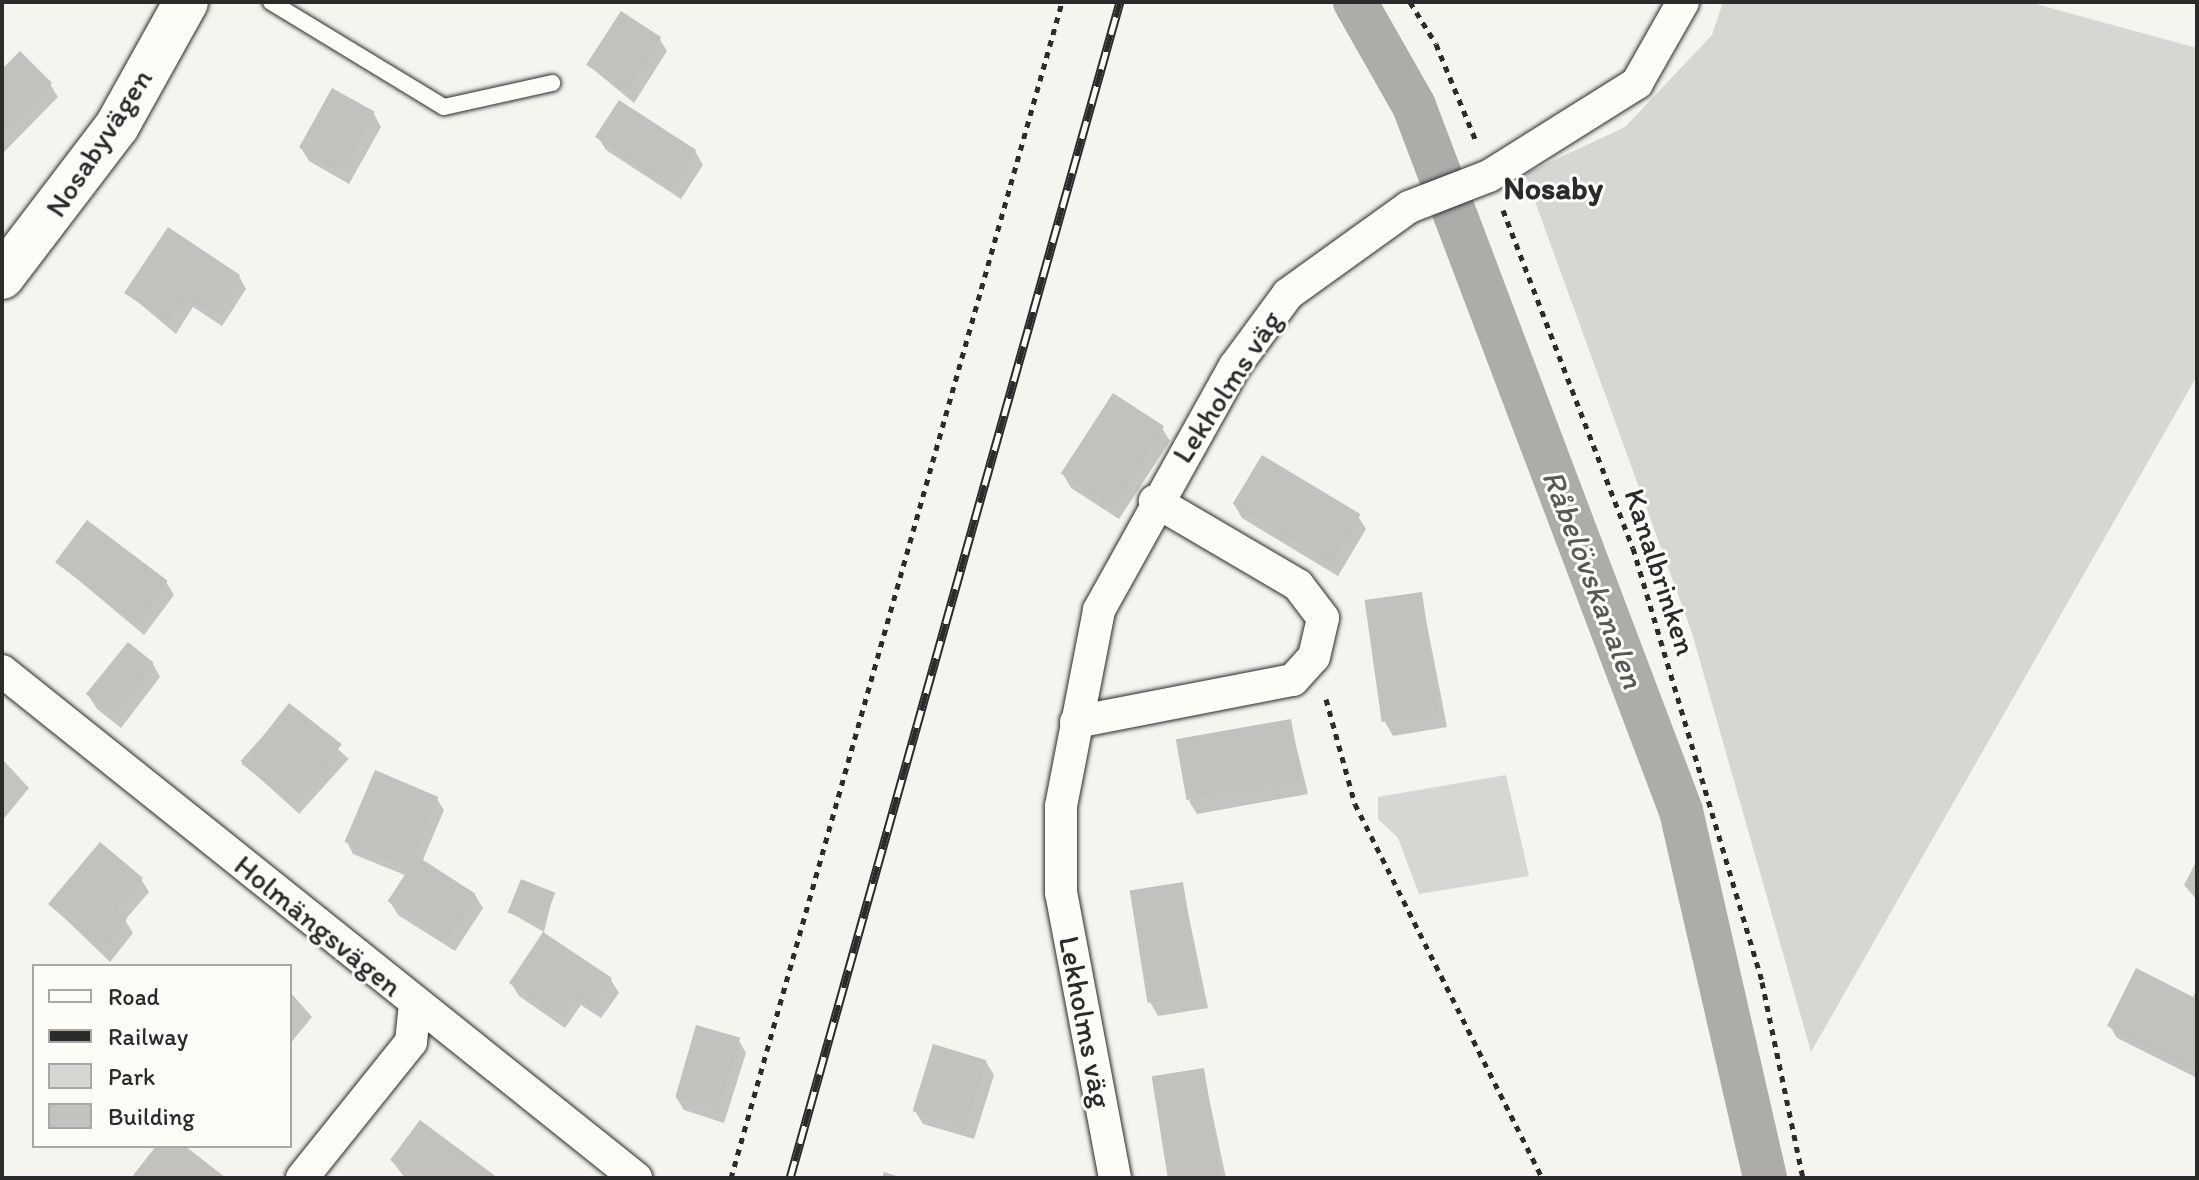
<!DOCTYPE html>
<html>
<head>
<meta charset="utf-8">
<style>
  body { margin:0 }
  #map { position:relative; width:2199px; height:1180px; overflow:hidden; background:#f5f4ef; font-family:Itim,sans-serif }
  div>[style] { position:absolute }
  .green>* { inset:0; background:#d7d6d2 }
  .shadow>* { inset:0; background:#0003; transform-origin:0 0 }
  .canal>* { height:44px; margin:-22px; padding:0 22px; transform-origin:22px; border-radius:22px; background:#adaca9 }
  .building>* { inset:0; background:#c2c1be; transform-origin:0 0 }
  .path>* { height:5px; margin-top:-2.5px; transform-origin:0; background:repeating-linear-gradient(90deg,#2b2b2b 0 6px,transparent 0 12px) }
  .roads { filter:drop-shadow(0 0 2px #2b2b2b) drop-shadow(0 0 2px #2b2b2b) }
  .service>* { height:16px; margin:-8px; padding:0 8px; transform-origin:8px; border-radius:8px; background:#fdfcf7 }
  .minor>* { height:32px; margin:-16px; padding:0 16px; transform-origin:16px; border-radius:16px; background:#fdfcf7 }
  .secondary>* { height:44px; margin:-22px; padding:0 22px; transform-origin:22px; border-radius:22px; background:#fdfcf7 }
  .rail>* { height:9px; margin-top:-4.5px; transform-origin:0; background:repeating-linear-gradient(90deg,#fdfcf7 0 18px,#2b2b2b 0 36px); box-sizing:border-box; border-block:2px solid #2b2b2b }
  span { translate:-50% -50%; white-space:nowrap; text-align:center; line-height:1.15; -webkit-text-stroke:6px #fdfcf7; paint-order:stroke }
  .street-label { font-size:30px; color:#2b2b2b }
  .neighbourhood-label { font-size:32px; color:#2b2b2b; font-weight:700 }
  .water-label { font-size:32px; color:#585857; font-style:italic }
  .frame { position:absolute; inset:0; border:4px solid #2b2b2b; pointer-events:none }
  .legend { position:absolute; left:32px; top:964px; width:260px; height:184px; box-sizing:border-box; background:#fdfcf7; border:2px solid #a9a8a5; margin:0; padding:10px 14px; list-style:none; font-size:24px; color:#2b2b2b }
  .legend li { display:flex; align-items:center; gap:16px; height:40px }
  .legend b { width:40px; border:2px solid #a9a8a5 }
</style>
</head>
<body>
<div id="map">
  <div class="green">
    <i style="clip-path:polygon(1723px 2px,2028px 2px,2197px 48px,2197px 376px,1811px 1052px,1692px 633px,1525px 174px,1625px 127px,1712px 35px)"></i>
    <i style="clip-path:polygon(1506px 775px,1529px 876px,1419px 894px,1398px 838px,1378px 819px,1378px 797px)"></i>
  </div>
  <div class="shadow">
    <i style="clip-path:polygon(659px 38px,667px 51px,634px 103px,588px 65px)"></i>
    <i style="clip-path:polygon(2px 72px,50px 84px,58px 97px,2px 154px)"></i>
    <i style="clip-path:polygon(374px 114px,381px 127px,349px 184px,309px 161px,301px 148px)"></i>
    <i style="clip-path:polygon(598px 137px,695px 151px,703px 165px,681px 199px,606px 150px)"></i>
    <i style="clip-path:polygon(239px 276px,246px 289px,222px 326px,193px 307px,176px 334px,127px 293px)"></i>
    <i style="clip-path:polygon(1162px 428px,1170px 441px,1119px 519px,1071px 488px,1063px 474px)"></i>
    <i style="clip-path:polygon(1234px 504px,1358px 516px,1366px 529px,1338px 576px,1242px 518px)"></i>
    <i style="clip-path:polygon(57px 562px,166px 582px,174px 595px,144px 635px)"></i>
    <i style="clip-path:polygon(1421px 594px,1447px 727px,1393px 736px,1385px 722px)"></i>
    <i style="clip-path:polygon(153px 664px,160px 677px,121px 728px,97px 709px,89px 696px)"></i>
    <i style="left:290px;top:706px;width:79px;height:74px;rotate:42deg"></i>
    <i style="clip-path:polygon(1290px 721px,1308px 794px,1197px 814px,1189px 801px)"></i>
    <i style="clip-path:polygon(2px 759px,29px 788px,2px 821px)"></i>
    <i style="clip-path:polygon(437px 799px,444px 810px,422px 862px,475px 895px,483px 908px,455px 951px,398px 915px,390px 902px,407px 876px,353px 854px,347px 842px)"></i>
    <i style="clip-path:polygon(2197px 860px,2197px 900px,2184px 885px)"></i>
    <i style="clip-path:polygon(141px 879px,149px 892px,125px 920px,133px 933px,110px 962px,50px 904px)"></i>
    <i style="clip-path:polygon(1182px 884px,1208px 1008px,1158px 1016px,1150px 1002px)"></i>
    <i style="clip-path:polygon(553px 895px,544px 932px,509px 912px)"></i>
    <i style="clip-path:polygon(544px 934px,611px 980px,619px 993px,601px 1018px,581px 1005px,565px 1028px,519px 996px,511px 983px)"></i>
    <i style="clip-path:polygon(2197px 989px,2197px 1078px,2117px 1038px,2110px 1026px,2192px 999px)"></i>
    <i style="clip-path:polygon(290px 992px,312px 1017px,290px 1044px)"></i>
    <i style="clip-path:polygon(738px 1039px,746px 1053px,724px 1123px,684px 1110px,676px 1097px)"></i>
    <i style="clip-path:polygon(986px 1062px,994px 1075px,974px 1139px,923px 1124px,915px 1111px)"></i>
    <i style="clip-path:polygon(1203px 1070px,1226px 1178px,1171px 1178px)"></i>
    <i style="clip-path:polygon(392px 1161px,493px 1178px,405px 1178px)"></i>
    <i style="clip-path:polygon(884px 1172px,903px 1178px,882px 1178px)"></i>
  </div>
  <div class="canal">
    <i style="left:1355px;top:2px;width:120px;rotate:60.4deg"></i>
    <i style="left:1414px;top:106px;width:754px;rotate:69.26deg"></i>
    <i style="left:1681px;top:811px;width:376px;rotate:77.1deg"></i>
  </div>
  <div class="building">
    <i style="left:621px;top:11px;width:48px;height:64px;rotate:33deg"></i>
    <i style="clip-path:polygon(20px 51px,52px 83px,2px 133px,2px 69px)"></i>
    <i style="left:332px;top:88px;width:49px;height:68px;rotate:29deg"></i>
    <i style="left:619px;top:100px;width:92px;height:44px;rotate:33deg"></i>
    <i style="clip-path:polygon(168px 227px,240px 275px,215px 314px,185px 295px,168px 322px,124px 293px)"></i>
    <i style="left:1113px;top:393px;width:61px;height:96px;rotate:33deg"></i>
    <i style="left:1262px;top:455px;width:115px;height:57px;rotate:31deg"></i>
    <i style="left:87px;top:520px;width:101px;height:53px;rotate:37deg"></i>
    <i style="left:1422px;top:592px;width:123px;height:58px;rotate:82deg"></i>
    <i style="left:128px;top:642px;width:33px;height:67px;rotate:39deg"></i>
    <i style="left:289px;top:703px;width:67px;height:77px;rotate:38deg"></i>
    <i style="left:1291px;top:719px;width:62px;height:117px;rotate:80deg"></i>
    <i style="left:375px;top:770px;width:69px;height:78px;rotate:23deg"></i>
    <i style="clip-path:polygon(100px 842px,143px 878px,116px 909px,127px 919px,102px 950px,48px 904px)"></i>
    <i style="left:417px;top:856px;width:70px;height:54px;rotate:33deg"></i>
    <i style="left:521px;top:879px;width:37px;height:36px;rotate:22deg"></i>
    <i style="left:1183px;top:882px;width:114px;height:54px;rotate:81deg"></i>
    <i style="clip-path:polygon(543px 932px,612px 978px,593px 1006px,573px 993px,557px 1016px,509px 983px)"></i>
    <i style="clip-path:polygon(2136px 968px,2197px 999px,2197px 1071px,2107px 1026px)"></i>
    <i style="left:696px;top:1025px;width:46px;height:75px;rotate:16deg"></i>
    <i style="left:933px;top:1044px;width:56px;height:70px;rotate:17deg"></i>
    <i style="left:1204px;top:1068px;width:111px;height:53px;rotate:81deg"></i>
    <i style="clip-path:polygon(420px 1120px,498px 1178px,414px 1178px,390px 1160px)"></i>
    <i style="clip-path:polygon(156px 1146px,185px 1146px,226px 1178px,131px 1178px)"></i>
  </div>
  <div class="path">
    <i style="left:1410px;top:2px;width:49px;rotate:58.2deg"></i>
    <i style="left:1436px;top:44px;width:105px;rotate:67.6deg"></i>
    <i style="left:1503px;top:210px;width:362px;rotate:69deg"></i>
    <i style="left:1633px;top:548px;width:453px;rotate:73.4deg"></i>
    <i style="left:1762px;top:982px;width:200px;rotate:78.2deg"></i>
    <i style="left:1326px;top:699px;width:109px;rotate:74.6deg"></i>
    <i style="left:1355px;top:804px;width:418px;rotate:63.4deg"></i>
    <i style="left:731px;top:1178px;width:1222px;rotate:-74.28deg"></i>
  </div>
  <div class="roads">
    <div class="service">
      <i style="left:271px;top:2px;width:202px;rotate:31.3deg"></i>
      <i style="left:444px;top:107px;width:111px;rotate:-12.5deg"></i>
    </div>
    <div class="minor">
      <i style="left:2px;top:671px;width:812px;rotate:38.65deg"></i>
      <i style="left:1076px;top:722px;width:221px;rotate:-11deg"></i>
      <i style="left:1293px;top:680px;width:31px;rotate:-48deg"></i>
      <i style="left:1314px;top:657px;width:40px;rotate:-77deg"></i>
      <i style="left:1323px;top:618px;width:41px;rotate:-127.1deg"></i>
      <i style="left:1298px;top:585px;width:166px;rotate:-149.6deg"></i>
      <i style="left:302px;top:1178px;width:174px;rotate:-51.3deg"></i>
      <i style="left:411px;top:1042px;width:38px;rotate:-84deg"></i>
      <i style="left:1115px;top:1178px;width:290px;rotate:-100.7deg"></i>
      <i style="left:1061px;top:893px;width:87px;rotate:-90deg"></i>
      <i style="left:1061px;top:806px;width:200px;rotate:-79deg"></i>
      <i style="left:1099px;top:610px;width:279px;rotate:-60.9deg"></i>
      <i style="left:1235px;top:366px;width:89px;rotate:-53.6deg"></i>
      <i style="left:1288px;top:294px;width:149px;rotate:-35.7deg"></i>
      <i style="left:1409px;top:207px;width:86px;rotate:-21.2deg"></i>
      <i style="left:1489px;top:176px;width:175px;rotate:-32.1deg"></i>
      <i style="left:1637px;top:83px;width:93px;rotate:-60.4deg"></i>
    </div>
    <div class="secondary">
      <i style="left:2px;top:277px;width:190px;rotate:-52.7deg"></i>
      <i style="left:117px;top:126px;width:142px;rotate:-60.9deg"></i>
    </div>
  </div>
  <div class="rail">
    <i style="left:790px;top:1178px;width:1221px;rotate:-74.33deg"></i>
  </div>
  <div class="street-label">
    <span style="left:99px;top:143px;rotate:-57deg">Nosabyvägen</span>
    <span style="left:1227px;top:387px;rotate:-57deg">Lekholms väg</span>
    <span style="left:1660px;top:572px;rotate:72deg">Kanalbrinken</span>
    <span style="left:318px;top:926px;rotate:39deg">Holmängsvägen</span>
    <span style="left:1085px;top:1022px;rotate:79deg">Lekholms väg</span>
  </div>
  <div class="neighbourhood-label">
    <span style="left:1553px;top:188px">Nosaby</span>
  </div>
  <div class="water-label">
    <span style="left:1593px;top:579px;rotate:69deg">Råbelövskanalen</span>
  </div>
  <div class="frame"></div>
  <ul class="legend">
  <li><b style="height:10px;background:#fdfcf7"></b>Road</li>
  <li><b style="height:10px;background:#2b2b2b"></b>Railway</li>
  <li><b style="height:22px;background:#d7d6d2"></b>Park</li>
  <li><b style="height:22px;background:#c2c1be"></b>Building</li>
  </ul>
</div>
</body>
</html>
